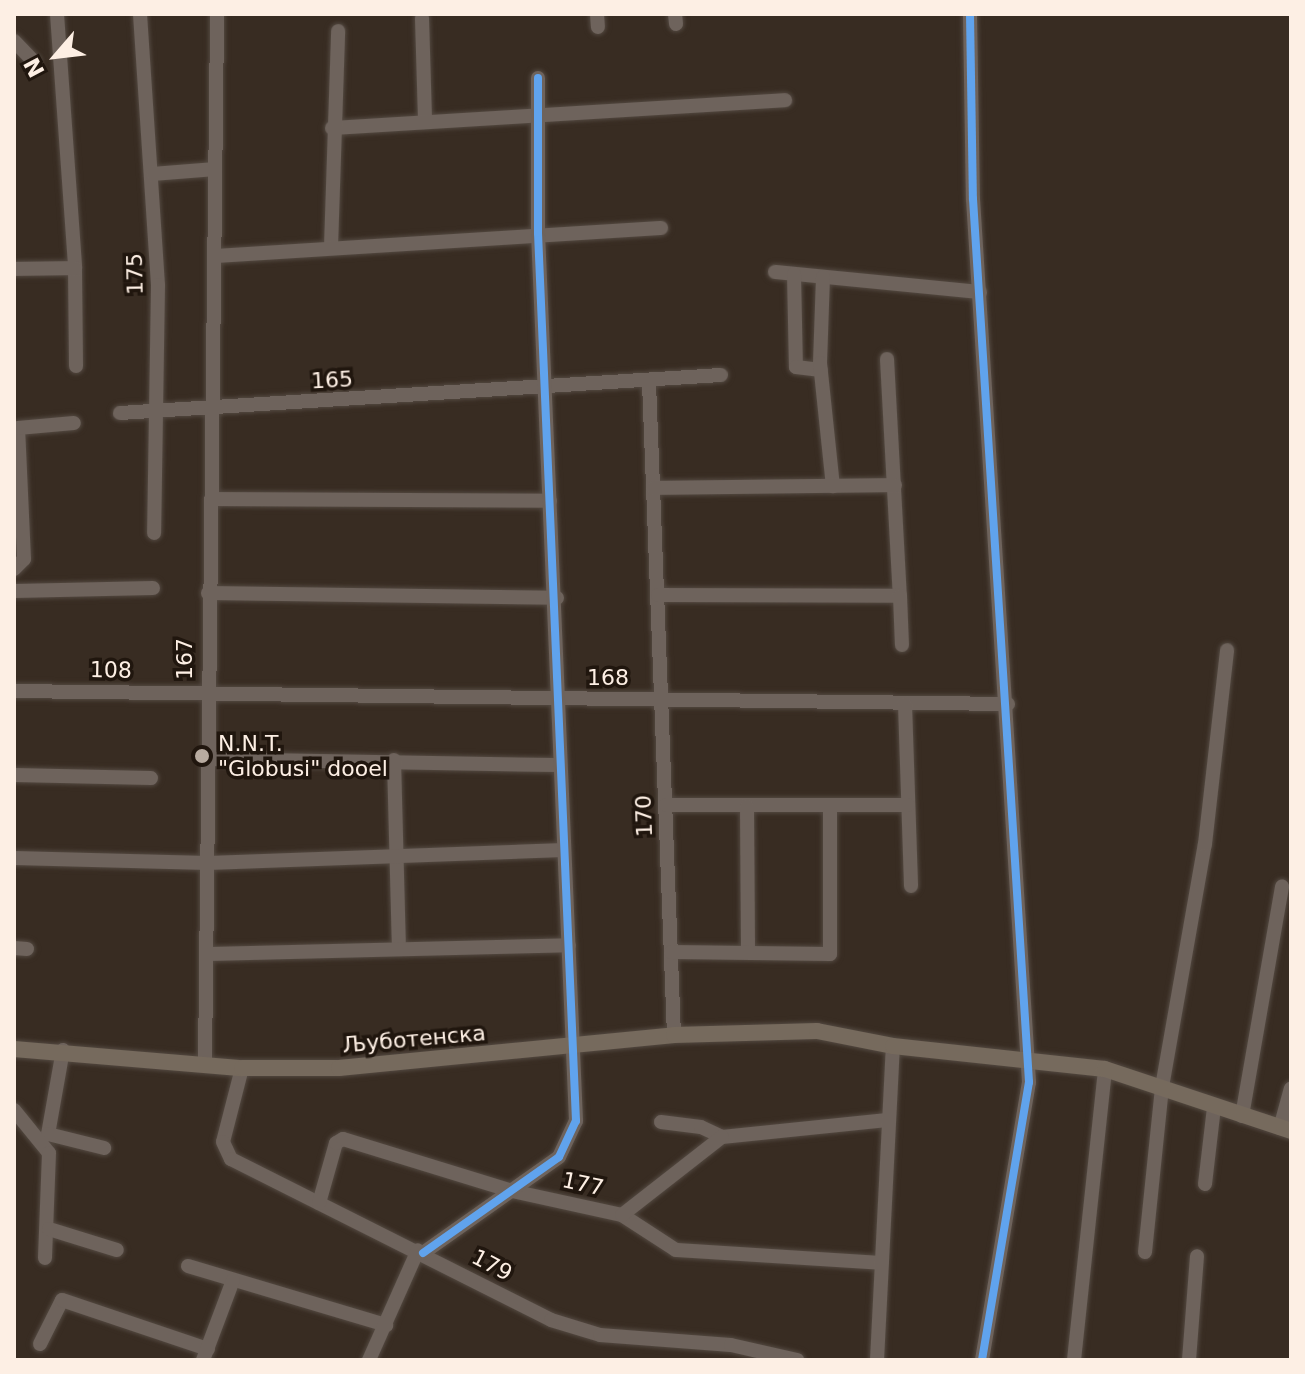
<!DOCTYPE html>
<html>
<head>
<meta charset="utf-8">
<style>
  body { margin:0 }
  #map { position:relative; width:1305px; height:1374px; overflow:hidden; background:#382c22; font-family:"DejaVu Sans",sans-serif }
  div>[style] { position:absolute }
  .roads { filter:drop-shadow(0 0 2px #534941) drop-shadow(0 0 2px #534941) }
  .minor>* { height:14px; margin:-7px; padding:0 7px; transform-origin:7px; border-radius:7px; background:#6e635c }
  .major>* { height:16px; margin:-8px; padding:0 8px; transform-origin:8px; border-radius:8px; background:#766a5d }
  .cycleway>* { height:8px; margin:-4px; padding:0 4px; transform-origin:4px; border-radius:4px; background:#60a3ed }
  .dots>* { width:22px; height:22px; translate:-50% -50%; box-sizing:border-box; border:4px solid #20160e; border-radius:50% }
  span { translate:-50% -50%; white-space:nowrap; text-align:center; line-height:1.15; -webkit-text-stroke:7px #20160e; paint-order:stroke }
  .street-label { font-size:22px; color:#fdefe4 }
  .poi-label { font-size:22px; color:#fdefe4 }
  .left { translate:0 -50%; text-align:left }
  .frame { position:absolute; inset:0; border:16px solid #fdefe4; pointer-events:none }
  .north { position:absolute; left:16px; top:16px; width:80px; height:80px; -webkit-text-stroke:6px #20160e; paint-order:stroke; rotate:242deg; font-size:22px; font-weight:700; line-height:32px; text-align:center; color:#fdefe4 }
  .north::after { content:''; display:block; margin:auto; width:28px; height:36px; background:#fdefe4; clip-path:polygon(50% 0,100% 100%,50% 72%,0 100%) }
</style>
</head>
<body>
<div id="map">
  <div class="roads">
    <div class="minor">
      <i style="left:57px;top:14px;width:255px;rotate:85.9deg"></i>
      <i style="left:75px;top:268px;width:98px;rotate:89.4deg"></i>
      <i style="left:140px;top:14px;width:272px;rotate:86.2deg"></i>
      <i style="left:158px;top:285px;width:248px;rotate:90.9deg"></i>
      <i style="left:597px;top:14px;width:13px;rotate:86deg"></i>
      <i style="left:675px;top:14px;width:10px;rotate:84deg"></i>
      <i style="left:970px;top:14px;width:185px;rotate:89.1deg"></i>
      <i style="left:973px;top:199px;width:885px;rotate:86.37deg"></i>
      <i style="left:1029px;top:1082px;width:282px;rotate:99.6deg"></i>
      <i style="left:422px;top:18px;width:104px;rotate:88.3deg"></i>
      <i style="left:14px;top:41px;width:29px;rotate:46deg"></i>
      <i style="left:332px;top:128px;width:454px;rotate:-3.5deg"></i>
      <i style="left:153px;top:174px;width:62px;rotate:-4.6deg"></i>
      <i style="left:331px;top:247px;width:216px;rotate:-88.1deg"></i>
      <i style="left:215px;top:256px;width:447px;rotate:-3.6deg"></i>
      <i style="left:14px;top:269px;width:61px;rotate:-0.9deg"></i>
      <i style="left:775px;top:272px;width:206px;rotate:5.6deg"></i>
      <i style="left:794px;top:274px;width:93px;rotate:88.8deg"></i>
      <i style="left:796px;top:367px;width:25px;rotate:7deg"></i>
      <i style="left:823px;top:277px;width:86px;rotate:92deg"></i>
      <i style="left:820px;top:363px;width:124px;rotate:84deg"></i>
      <i style="left:887px;top:359px;width:237px;rotate:86.9deg"></i>
      <i style="left:649px;top:382px;width:653px;rotate:87.81deg"></i>
      <i style="left:120px;top:413px;width:602px;rotate:-3.62deg"></i>
      <i style="left:653px;top:488px;width:242px;rotate:-0.7deg"></i>
      <i style="left:211px;top:499px;width:339px;rotate:0.3deg"></i>
      <i style="left:14px;top:569px;width:14px;rotate:-45deg"></i>
      <i style="left:24px;top:559px;width:131px;rotate:-92.6deg"></i>
      <i style="left:18px;top:428px;width:56px;rotate:-5.1deg"></i>
      <i style="left:14px;top:591px;width:139px;rotate:-1.2deg"></i>
      <i style="left:208px;top:593px;width:349px;rotate:0.8deg"></i>
      <i style="left:658px;top:595px;width:242px;rotate:0.2deg"></i>
      <i style="left:900px;top:596px;width:49px;rotate:87.7deg"></i>
      <i style="left:14px;top:691px;width:994px;rotate:0.75deg"></i>
      <i style="left:905px;top:704px;width:182px;rotate:88.1deg"></i>
      <i style="left:207px;top:759px;width:350px;rotate:1deg"></i>
      <i style="left:394px;top:760px;width:189px;rotate:88.5deg"></i>
      <i style="left:14px;top:775px;width:137px;rotate:1.3deg"></i>
      <i style="left:666px;top:805px;width:242px"></i>
      <i style="left:747px;top:806px;width:146px;rotate:89.6deg"></i>
      <i style="left:14px;top:858px;width:194px;rotate:1.5deg"></i>
      <i style="left:208px;top:863px;width:356px;rotate:-2.1deg"></i>
      <i style="left:14px;top:948px;width:13px;rotate:4deg"></i>
      <i style="left:671px;top:952px;width:159px;rotate:0.7deg"></i>
      <i style="left:830px;top:954px;width:148px;rotate:-90deg"></i>
      <i style="left:209px;top:954px;width:360px;rotate:-1.4deg"></i>
      <i style="left:63px;top:1050px;width:85px;rotate:100.1deg"></i>
      <i style="left:48px;top:1134px;width:58px;rotate:14deg"></i>
      <i style="left:205px;top:1063px;width:1049px;rotate:-89.34deg"></i>
      <i style="left:242px;top:1068px;width:76px;rotate:104.4deg"></i>
      <i style="left:223px;top:1142px;width:19px;rotate:65deg"></i>
      <i style="left:231px;top:1159px;width:358px;rotate:26.7deg"></i>
      <i style="left:551px;top:1320px;width:51px;rotate:17deg"></i>
      <i style="left:600px;top:1335px;width:131px;rotate:4.4deg"></i>
      <i style="left:731px;top:1345px;width:68px;rotate:12.8deg"></i>
      <i style="left:14px;top:1110px;width:55px;rotate:50.9deg"></i>
      <i style="left:49px;top:1153px;width:105px;rotate:92.2deg"></i>
      <i style="left:1242px;top:1116px;width:233px;rotate:-80.1deg"></i>
      <i style="left:661px;top:1122px;width:40px;rotate:7.1deg"></i>
      <i style="left:701px;top:1127px;width:23px;rotate:25deg"></i>
      <i style="left:722px;top:1137px;width:166px;rotate:-5.9deg"></i>
      <i style="left:1280px;top:1128px;width:41px;rotate:-74.6deg"></i>
      <i style="left:1205px;top:1184px;width:78px;rotate:-83.3deg"></i>
      <i style="left:319px;top:1203px;width:62px;rotate:-74.2deg"></i>
      <i style="left:336px;top:1143px;width:8px;rotate:-30deg"></i>
      <i style="left:343px;top:1139px;width:177px;rotate:17.1deg"></i>
      <i style="left:512px;top:1191px;width:113px;rotate:12.3deg"></i>
      <i style="left:622px;top:1215px;width:64px;rotate:32.9deg"></i>
      <i style="left:676px;top:1250px;width:206px;rotate:3.6deg"></i>
      <i style="left:622px;top:1215px;width:127px;rotate:-38deg"></i>
      <i style="left:49px;top:1229px;width:71px;rotate:17.2deg"></i>
      <i style="left:1145px;top:1252px;width:166px;rotate:-84.1deg"></i>
      <i style="left:1162px;top:1087px;width:247px;rotate:-80deg"></i>
      <i style="left:1205px;top:844px;width:195px;rotate:-83.5deg"></i>
      <i style="left:423px;top:1253px;width:166px;rotate:-35.2deg"></i>
      <i style="left:559px;top:1157px;width:40px;rotate:-65deg"></i>
      <i style="left:576px;top:1121px;width:889px;rotate:-92.45deg"></i>
      <i style="left:538px;top:233px;width:155px;rotate:-90deg"></i>
      <i style="left:188px;top:1266px;width:207px;rotate:16.6deg"></i>
      <i style="left:40px;top:1344px;width:49px;rotate:-63.4deg"></i>
      <i style="left:62px;top:1300px;width:154px;rotate:18.6deg"></i>
      <i style="left:203px;top:1360px;width:85px;rotate:-69.4deg"></i>
      <i style="left:369px;top:1360px;width:120px;rotate:-66deg"></i>
      <i style="left:877px;top:1360px;width:314px;rotate:-87.1deg"></i>
      <i style="left:1074px;top:1360px;width:293px;rotate:-83.9deg"></i>
      <i style="left:1189px;top:1360px;width:104px;rotate:-85.6deg"></i>
    </div>
    <div class="major">
      <i style="left:14px;top:1049px;width:229px;rotate:4.8deg"></i>
      <i style="left:242px;top:1068px;width:97px"></i>
      <i style="left:339px;top:1068px;width:337px;rotate:-5.6deg"></i>
      <i style="left:674px;top:1035px;width:143px;rotate:-1.6deg"></i>
      <i style="left:817px;top:1031px;width:77px;rotate:11.2deg"></i>
      <i style="left:893px;top:1046px;width:213px;rotate:6.2deg"></i>
      <i style="left:1105px;top:1069px;width:196px;rotate:18.4deg"></i>
    </div>
  </div>
  <div class="cycleway">
    <i style="left:970px;top:14px;width:185px;rotate:89.1deg"></i>
    <i style="left:973px;top:199px;width:885px;rotate:86.37deg"></i>
    <i style="left:1029px;top:1082px;width:282px;rotate:99.6deg"></i>
    <i style="left:423px;top:1253px;width:166px;rotate:-35.2deg"></i>
    <i style="left:559px;top:1157px;width:40px;rotate:-65deg"></i>
    <i style="left:576px;top:1121px;width:889px;rotate:-92.45deg"></i>
    <i style="left:538px;top:233px;width:155px;rotate:-90deg"></i>
  </div>
  <div class="dots">
    <i style="left:202px;top:756px;background:#b8aba0"></i>
  </div>
  <div class="street-label">
    <span style="left:135px;top:274px;rotate:-91deg">175</span>
    <span style="left:332px;top:380px;rotate:-3deg">165</span>
    <span style="left:185px;top:659px;rotate:-90deg">167</span>
    <span style="left:111px;top:670px;rotate:1deg">108</span>
    <span style="left:608px;top:678px">168</span>
    <span style="left:644px;top:816px;rotate:-92deg">170</span>
    <span style="left:414px;top:1039px;rotate:-5deg">Љуботенска</span>
    <span style="left:583px;top:1184px;rotate:12deg">177</span>
    <span style="left:492px;top:1265px;rotate:28deg">179</span>
  </div>
  <div class="poi-label">
    <span class="left" style="left:218px;top:756px">N.N.T.<br>"Globusi" dooel</span>
  </div>
  <div class="frame"></div>
  <div class="north">N</div>
</div>
</body>
</html>
